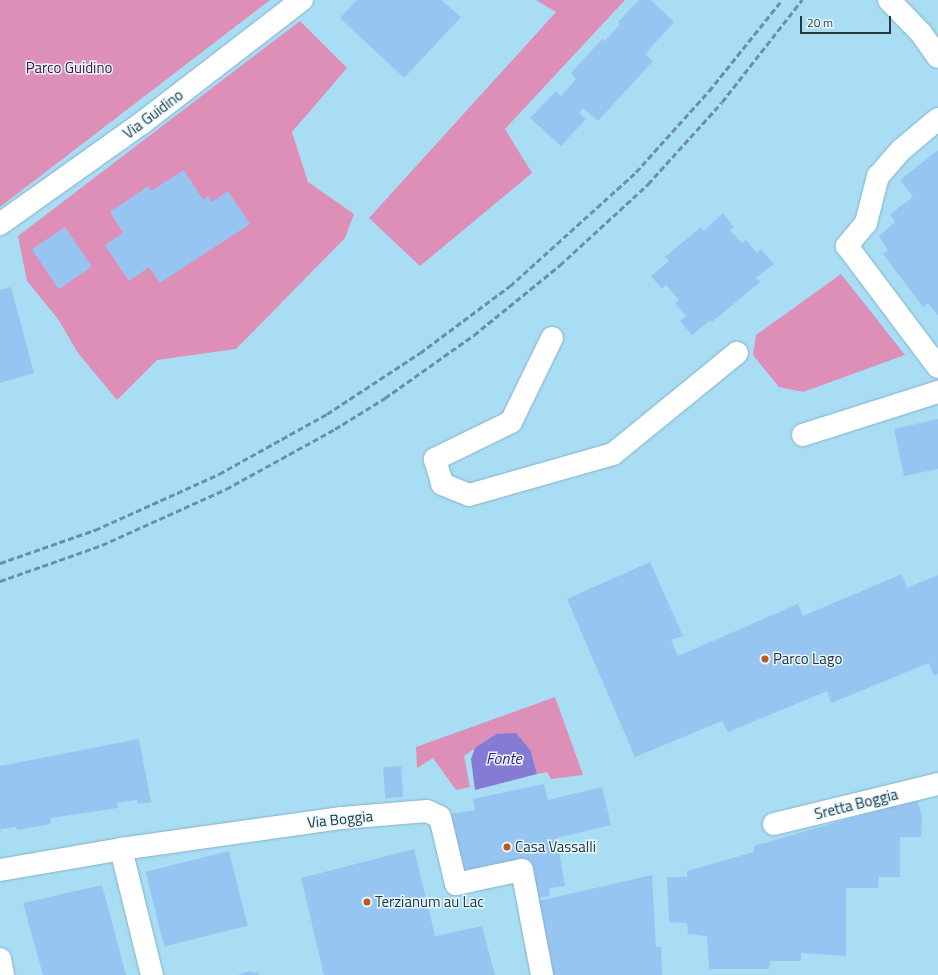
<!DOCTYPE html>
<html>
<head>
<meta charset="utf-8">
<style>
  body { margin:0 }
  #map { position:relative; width:938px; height:975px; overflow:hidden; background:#a9ddf4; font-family:"Titillium Web",sans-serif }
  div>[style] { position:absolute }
  .green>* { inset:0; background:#de8fb8 }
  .water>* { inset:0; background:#857ad4 }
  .building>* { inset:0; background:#97c5f1; transform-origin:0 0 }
  .roads { filter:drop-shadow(0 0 1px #81b3c9) drop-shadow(0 0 1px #81b3c9) }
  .minor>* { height:22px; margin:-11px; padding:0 11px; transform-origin:11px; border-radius:11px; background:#fff }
  .rail>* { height:3px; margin-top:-1.5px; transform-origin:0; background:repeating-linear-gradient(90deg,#6b91a1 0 6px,transparent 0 9px) }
  .dots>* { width:11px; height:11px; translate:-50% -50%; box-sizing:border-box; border:2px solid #e8f7ff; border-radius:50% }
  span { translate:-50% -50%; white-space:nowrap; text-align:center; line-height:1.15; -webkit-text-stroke:3px #e8f7ff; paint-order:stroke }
  .park-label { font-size:15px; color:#4c1235 }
  .street-label { font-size:15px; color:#233841 }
  .poi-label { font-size:15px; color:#233841 }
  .left { translate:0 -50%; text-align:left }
  .water-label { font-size:16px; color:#371782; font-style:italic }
  .scale { position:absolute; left:800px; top:16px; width:91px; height:18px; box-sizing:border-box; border:2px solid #233841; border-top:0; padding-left:5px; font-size:12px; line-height:14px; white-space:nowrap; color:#233841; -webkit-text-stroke:3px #e8f7ff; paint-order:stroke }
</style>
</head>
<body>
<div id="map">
  <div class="green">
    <i style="clip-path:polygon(0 0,270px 0,0 207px)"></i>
    <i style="clip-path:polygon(536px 0,625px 0,505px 129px,532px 173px,420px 266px,369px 218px,556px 12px)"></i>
    <i style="clip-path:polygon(300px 21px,347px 68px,292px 132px,308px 182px,354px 214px,345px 238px,236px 349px,157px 360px,117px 400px,78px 353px,58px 319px,27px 281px,18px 236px)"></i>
    <i style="clip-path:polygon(841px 274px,905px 355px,803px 392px,779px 387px,753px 355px,756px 335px)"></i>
    <i style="clip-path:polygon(555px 697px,583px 775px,551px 779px,547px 772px,537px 774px,531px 751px,496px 734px,464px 756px,470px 787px,456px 790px,433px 758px,417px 768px,416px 747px)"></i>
  </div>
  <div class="water">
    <i style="clip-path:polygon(516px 733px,531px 751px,537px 774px,475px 790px,471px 759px,475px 748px,496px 734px)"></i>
  </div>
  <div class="building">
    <i style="clip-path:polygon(357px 0,441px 0,461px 17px,404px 78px,340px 18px)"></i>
    <i style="clip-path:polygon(639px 0,651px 0,674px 22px,645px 54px,653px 61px,598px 121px,583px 108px,579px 113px,586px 119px,561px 146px,530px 118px,556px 91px,561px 96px,576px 79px,571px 73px,602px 39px,605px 41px,620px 24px,618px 22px)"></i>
    <i style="clip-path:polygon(938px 150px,938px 316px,928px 303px,923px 307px,883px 254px,888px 251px,879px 236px,895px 222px,890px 214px,913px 197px,900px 180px)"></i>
    <i style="clip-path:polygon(184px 170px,203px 200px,208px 196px,212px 202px,228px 191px,250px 224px,160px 283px,149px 267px,129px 281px,105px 245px,123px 233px,110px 212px,148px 186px,151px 191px)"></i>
    <i style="clip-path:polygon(723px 213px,734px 227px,730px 230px,742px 243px,746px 240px,757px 253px,761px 249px,774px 264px,756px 278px,760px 282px,712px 322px,710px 320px,692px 335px,680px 321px,686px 316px,675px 303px,679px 300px,666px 285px,662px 289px,651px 276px,669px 261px,665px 257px,701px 227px,704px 231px)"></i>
    <i style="left:65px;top:227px;width:48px;height:40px;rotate:56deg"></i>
    <i style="clip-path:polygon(11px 287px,34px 373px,0 383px,0 290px)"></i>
    <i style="clip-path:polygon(938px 419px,938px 469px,904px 476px,894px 429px)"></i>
    <i style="clip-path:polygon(650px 562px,683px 636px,671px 640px,678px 656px,798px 604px,803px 616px,902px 574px,907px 588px,938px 575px,938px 674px,934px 676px,929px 663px,831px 703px,827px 691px,728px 732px,722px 721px,635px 757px,567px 599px)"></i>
    <i style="clip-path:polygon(139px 739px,151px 802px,138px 804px,137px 800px,117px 803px,118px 808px,50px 818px,51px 824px,17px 830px,16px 827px,1px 829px,0 835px,0 766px)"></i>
    <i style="left:401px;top:766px;width:31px;height:18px;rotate:86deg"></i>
    <i style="clip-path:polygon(544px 784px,548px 800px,602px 787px,611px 825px,557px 838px,565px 886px,549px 888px,550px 896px,537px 898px,530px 861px,459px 876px,449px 814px,475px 810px,473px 799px)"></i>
    <i style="clip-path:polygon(917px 799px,922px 816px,921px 837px,900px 837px,900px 877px,879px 877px,878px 888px,846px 888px,846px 956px,801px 953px,801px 961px,770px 961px,769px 969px,709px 969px,707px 936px,688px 934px,687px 923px,669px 922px,667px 877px,687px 877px,687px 871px,754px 852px,754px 846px)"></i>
    <i style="clip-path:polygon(414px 849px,435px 936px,482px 926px,495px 975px,324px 975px,301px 878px)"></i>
    <i style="left:229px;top:851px;width:77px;height:86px;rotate:76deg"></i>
    <i style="clip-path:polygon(652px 875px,656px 947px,661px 947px,662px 975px,547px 975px,534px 902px)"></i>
    <i style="clip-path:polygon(102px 885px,126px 975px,43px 975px,23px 903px)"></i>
    <i style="clip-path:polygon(251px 971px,252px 973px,258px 972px,259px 975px,237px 975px)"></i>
  </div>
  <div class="roads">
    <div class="minor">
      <i style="left:889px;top:0;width:46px;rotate:45.9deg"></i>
      <i style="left:921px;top:33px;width:29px;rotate:55deg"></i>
      <i style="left:938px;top:119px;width:48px;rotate:140deg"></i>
      <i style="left:901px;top:150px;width:35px;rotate:131deg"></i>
      <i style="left:878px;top:176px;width:49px;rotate:104.3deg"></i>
      <i style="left:866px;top:223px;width:30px;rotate:130deg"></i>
      <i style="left:847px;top:246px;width:151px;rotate:53.1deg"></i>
      <i style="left:0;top:224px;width:174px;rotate:-35.4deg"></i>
      <i style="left:142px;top:123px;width:202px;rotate:-37.6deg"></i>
      <i style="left:552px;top:338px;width:93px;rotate:116deg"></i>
      <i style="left:511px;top:422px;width:85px;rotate:154deg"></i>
      <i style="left:435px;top:459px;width:26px;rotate:74deg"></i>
      <i style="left:442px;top:484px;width:29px;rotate:22deg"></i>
      <i style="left:469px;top:495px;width:150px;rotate:-15.9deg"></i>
      <i style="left:613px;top:454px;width:160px;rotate:-39.2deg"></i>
      <i style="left:803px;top:435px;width:142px;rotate:-17.7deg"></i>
      <i style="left:774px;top:824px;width:169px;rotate:-13.7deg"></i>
      <i style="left:121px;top:849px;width:130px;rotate:76.2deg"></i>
      <i style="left:0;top:870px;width:123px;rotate:-9.8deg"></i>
      <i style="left:121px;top:849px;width:223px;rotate:-8deg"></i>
      <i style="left:342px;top:818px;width:85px;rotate:-4.7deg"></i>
      <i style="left:427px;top:811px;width:14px;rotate:25deg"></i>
      <i style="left:440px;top:817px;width:69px;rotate:76.6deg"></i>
      <i style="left:456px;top:884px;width:67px;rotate:-12deg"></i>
      <i style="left:522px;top:870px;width:107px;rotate:79.2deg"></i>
      <i style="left:0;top:959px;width:16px;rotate:79deg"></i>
    </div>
  </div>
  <div class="rail">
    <i style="left:0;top:563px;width:101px;rotate:-19.2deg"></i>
    <i style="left:95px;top:530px;width:136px;rotate:-24.3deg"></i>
    <i style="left:219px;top:474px;width:124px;rotate:-29.1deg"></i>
    <i style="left:327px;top:414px;width:111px;rotate:-33.3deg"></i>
    <i style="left:420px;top:353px;width:112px;rotate:-36.7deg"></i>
    <i style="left:510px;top:286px;width:170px;rotate:-42.1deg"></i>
    <i style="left:636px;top:172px;width:109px;rotate:-48deg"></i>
    <i style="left:709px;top:91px;width:117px;rotate:-51.3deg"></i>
    <i style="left:0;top:581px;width:108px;rotate:-19.4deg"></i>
    <i style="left:102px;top:545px;width:136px;rotate:-24.3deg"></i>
    <i style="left:226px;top:489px;width:124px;rotate:-28.8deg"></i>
    <i style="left:335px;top:429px;width:59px;rotate:-31.8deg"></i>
    <i style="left:385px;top:398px;width:109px;rotate:-35.3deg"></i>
    <i style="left:474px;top:335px;width:111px;rotate:-39.1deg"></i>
    <i style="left:560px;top:265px;width:120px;rotate:-42.6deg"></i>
    <i style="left:648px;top:184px;width:110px;rotate:-47.9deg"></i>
    <i style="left:722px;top:102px;width:130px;rotate:-51.9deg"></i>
  </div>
  <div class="dots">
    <i style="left:765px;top:659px;background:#bd5b1e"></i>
    <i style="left:507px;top:847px;background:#bd5b1e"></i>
    <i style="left:367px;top:902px;background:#bd5b1e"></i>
  </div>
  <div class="park-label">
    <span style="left:69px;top:68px">Parco Guidino</span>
  </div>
  <div class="street-label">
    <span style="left:153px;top:114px;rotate:-37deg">Via Guidino</span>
    <span style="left:856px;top:804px;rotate:-14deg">Sretta Boggia</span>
    <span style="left:340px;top:819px;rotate:-6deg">Via Boggia</span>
  </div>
  <div class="poi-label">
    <span class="left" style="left:773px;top:659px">Parco Lago</span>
    <span class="left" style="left:515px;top:847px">Casa Vassalli</span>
    <span class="left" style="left:375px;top:902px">Terzianum au Lac</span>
  </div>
  <div class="water-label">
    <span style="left:504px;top:758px">Fonte</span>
  </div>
  <div class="scale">20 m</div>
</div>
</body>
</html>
